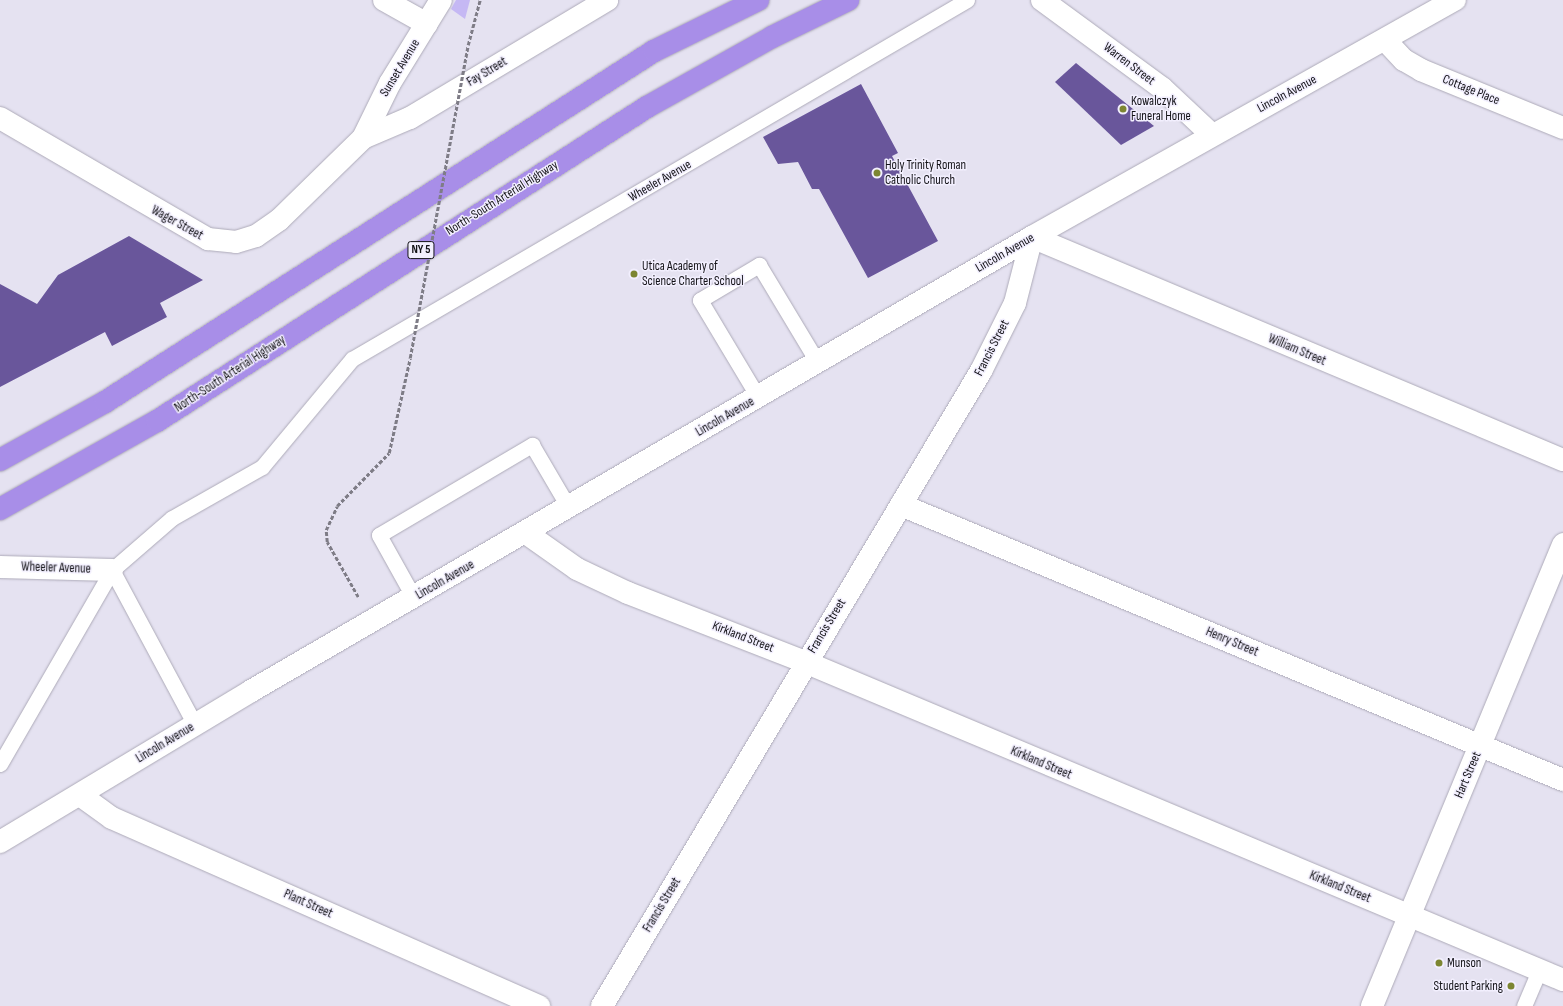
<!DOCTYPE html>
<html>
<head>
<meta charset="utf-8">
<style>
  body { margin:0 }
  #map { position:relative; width:1563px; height:1006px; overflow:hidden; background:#e5e2f1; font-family:"Sofia Sans Condensed",sans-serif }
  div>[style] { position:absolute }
  .green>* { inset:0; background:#c5b8f4 }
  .building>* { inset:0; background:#69569b }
  .path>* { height:2.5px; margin-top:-1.25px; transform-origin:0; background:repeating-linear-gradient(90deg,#7e7c86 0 4px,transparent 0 6px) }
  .roads { filter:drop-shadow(0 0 1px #adaab8) drop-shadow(0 0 1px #adaab8) }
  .service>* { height:15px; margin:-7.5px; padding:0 7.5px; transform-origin:7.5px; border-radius:7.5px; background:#fff }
  .minor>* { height:22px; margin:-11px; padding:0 11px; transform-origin:11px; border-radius:11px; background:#fff }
  .tertiary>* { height:22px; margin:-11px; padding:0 11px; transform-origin:11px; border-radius:11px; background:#fff }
  .trunk>* { height:22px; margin:-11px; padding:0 11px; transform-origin:11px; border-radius:11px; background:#a88ee8 }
  .path-bridge>* { height:2.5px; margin-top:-1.25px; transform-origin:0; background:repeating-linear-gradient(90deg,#7e7c86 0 4px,transparent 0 6px) }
  .dots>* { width:11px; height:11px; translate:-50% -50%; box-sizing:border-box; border:2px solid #f2effe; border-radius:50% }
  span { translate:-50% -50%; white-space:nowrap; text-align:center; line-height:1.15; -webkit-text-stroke:3px #f2effe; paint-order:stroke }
  .shield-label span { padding:1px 3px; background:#f2effe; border:1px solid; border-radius:3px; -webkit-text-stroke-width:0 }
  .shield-label { font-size:12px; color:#131217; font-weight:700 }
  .street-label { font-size:13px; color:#131217 }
  .poi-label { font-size:13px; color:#131217 }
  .left { translate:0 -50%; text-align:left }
  .right { translate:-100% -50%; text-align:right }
</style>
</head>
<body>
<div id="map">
  <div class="green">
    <i style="clip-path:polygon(456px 0,470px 0,465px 19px,451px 9px)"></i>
  </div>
  <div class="building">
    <i style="clip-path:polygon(1076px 63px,1154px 126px,1121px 145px,1055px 82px)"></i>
    <i style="clip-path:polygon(861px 84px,898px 153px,892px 156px,938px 241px,868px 278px,819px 189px,812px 189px,798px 162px,778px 164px,763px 137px)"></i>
    <i style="clip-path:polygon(129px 236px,203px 280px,160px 303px,167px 317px,112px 346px,105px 332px,0 387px,0 284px,37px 304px,58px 275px)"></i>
  </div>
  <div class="path">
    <i style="left:468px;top:45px;width:47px;rotate:-75.1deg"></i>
    <i style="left:358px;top:597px;width:63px;rotate:-119.4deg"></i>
    <i style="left:327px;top:542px;width:12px;rotate:-95deg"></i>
    <i style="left:326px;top:530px;width:26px;rotate:-65deg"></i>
    <i style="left:337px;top:506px;width:74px;rotate:-45.5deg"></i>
    <i style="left:389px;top:453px;width:97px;rotate:-77.5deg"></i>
  </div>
  <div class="roads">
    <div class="service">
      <i style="left:758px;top:397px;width:113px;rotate:-120.9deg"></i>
      <i style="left:700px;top:300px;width:69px;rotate:-30.7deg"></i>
      <i style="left:759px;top:265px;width:114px;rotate:59deg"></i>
      <i style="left:112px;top:570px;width:176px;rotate:61.8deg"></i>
      <i style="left:414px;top:598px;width:72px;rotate:-119.1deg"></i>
      <i style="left:379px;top:535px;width:178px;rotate:-30.5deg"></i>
      <i style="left:532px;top:445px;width:73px;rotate:59.6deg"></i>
      <i style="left:0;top:764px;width:224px;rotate:-60deg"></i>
      <i style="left:112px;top:570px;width:79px;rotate:-40.9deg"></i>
      <i style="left:172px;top:518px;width:103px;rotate:-29.5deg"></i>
      <i style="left:262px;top:467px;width:141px;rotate:-50.2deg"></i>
      <i style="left:352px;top:359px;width:712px;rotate:-30.27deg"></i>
      <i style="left:1524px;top:1006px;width:39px;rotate:-67deg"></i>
    </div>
    <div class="minor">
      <i style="left:384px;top:0;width:49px;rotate:29.2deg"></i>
      <i style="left:1042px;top:0;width:149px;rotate:36.3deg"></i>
      <i style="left:1162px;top:88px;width:67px;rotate:43.2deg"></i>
      <i style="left:1386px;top:41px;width:26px;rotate:47deg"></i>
      <i style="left:1404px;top:60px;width:20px;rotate:30deg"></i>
      <i style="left:1421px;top:70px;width:153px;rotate:22.2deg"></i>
      <i style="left:0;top:118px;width:241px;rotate:30.2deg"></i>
      <i style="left:208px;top:239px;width:28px;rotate:6deg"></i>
      <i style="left:236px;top:242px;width:21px;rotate:-17deg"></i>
      <i style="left:256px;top:236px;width:28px;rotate:-35deg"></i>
      <i style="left:279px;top:220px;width:117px;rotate:-44.3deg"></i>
      <i style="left:363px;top:138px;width:61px;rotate:-63.9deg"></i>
      <i style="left:390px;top:83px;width:97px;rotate:-58.4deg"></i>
      <i style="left:363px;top:138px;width:51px;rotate:-23.1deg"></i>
      <i style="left:410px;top:118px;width:230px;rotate:-30.9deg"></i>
      <i style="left:901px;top:505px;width:717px;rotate:22.56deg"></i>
      <i style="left:526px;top:533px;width:62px;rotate:35.2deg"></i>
      <i style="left:577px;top:569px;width:56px;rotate:25.2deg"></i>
      <i style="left:628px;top:593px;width:190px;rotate:21.3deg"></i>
      <i style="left:805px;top:662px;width:822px;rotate:22.76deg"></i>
      <i style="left:0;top:567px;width:112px;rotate:1.5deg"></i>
      <i style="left:80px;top:795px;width:39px;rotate:36deg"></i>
      <i style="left:112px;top:818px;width:467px;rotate:23.8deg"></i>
      <i style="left:602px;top:1006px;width:740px;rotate:-59.17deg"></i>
      <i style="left:981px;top:371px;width:76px;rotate:-63.4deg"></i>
      <i style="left:1015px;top:303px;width:68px;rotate:-75.6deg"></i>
      <i style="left:1032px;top:237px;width:576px;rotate:22.78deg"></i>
      <i style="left:1372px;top:1006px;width:500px;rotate:-67.5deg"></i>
    </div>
    <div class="tertiary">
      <i style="left:0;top:842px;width:293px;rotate:-31deg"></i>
      <i style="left:251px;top:691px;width:903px;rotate:-30.17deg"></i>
      <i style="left:1032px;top:237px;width:485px;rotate:-29.3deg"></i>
    </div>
    <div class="trunk">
      <i style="left:0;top:460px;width:120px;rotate:-28.9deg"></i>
      <i style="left:105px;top:402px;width:652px;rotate:-32.59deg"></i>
      <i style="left:654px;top:51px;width:116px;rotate:-26.1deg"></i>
      <i style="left:0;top:509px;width:180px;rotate:-29.3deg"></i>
      <i style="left:157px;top:421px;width:582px;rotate:-32.65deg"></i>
      <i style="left:647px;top:107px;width:143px;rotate:-29.2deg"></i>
      <i style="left:772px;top:37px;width:85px;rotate:-26deg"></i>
    </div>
  </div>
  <div class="path-bridge">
    <i style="left:410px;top:358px;width:318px;rotate:-79.5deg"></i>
  </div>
  <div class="dots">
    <i style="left:1123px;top:109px;background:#7d8632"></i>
    <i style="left:877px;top:173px;background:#7d8632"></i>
    <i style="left:634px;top:274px;background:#7d8632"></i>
    <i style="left:1439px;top:963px;background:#7d8632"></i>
    <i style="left:1511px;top:986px;background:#7d8632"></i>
  </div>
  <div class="shield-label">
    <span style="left:421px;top:250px">NY 5</span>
  </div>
  <div class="street-label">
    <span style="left:1129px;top:64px;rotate:37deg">Warren Street</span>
    <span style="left:400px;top:68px;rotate:-59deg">Sunset Avenue</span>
    <span style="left:487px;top:72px;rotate:-31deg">Fay Street</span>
    <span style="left:1471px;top:90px;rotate:22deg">Cottage Place</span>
    <span style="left:1287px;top:94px;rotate:-28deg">Lincoln Avenue</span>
    <span style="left:660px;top:181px;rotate:-30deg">Wheeler Avenue</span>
    <span style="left:502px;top:198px;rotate:-32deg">North-South Arterial Highway</span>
    <span style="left:177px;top:223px;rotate:29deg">Wager Street</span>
    <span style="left:1005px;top:253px;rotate:-30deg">Lincoln Avenue</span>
    <span style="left:992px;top:348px;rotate:-63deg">Francis Street</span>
    <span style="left:1297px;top:350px;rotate:23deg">William Street</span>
    <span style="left:230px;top:374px;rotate:-33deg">North-South Arterial Highway</span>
    <span style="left:725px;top:417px;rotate:-30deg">Lincoln Avenue</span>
    <span style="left:56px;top:568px;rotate:2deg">Wheeler Avenue</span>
    <span style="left:445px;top:580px;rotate:-30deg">Lincoln Avenue</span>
    <span style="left:827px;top:626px;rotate:-59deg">Francis Street</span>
    <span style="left:743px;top:637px;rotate:21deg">Kirkland Street</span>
    <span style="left:1232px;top:642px;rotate:23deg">Henry Street</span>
    <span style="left:165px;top:743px;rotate:-31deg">Lincoln Avenue</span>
    <span style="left:1041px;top:763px;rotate:23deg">Kirkland Street</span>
    <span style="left:1468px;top:775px;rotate:-67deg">Hart Street</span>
    <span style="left:1340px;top:887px;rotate:22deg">Kirkland Street</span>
    <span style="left:308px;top:904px;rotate:24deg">Plant Street</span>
    <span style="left:662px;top:905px;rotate:-59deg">Francis Street</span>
  </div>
  <div class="poi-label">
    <span class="left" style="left:1131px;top:109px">Kowalczyk<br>Funeral Home</span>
    <span class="left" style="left:885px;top:173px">Holy Trinity Roman<br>Catholic Church</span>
    <span class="left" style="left:642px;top:274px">Utica Academy of<br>Science Charter School</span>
    <span class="left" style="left:1447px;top:963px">Munson</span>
    <span class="right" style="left:1503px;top:986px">Student Parking</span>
  </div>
</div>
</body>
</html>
